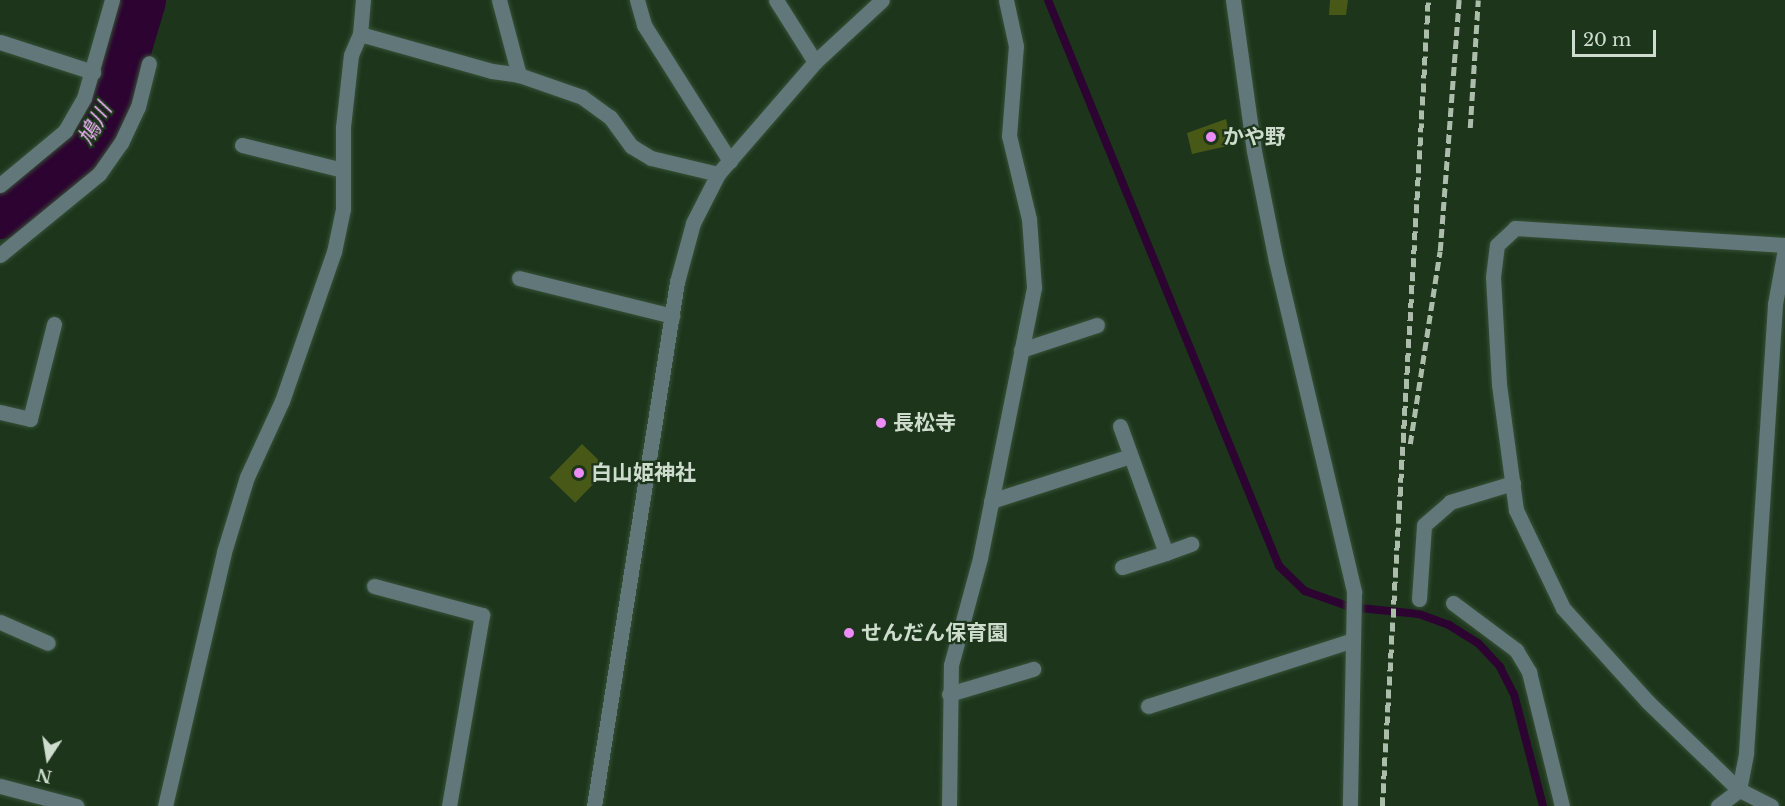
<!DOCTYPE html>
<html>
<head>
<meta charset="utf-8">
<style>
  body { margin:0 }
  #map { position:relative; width:1785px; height:806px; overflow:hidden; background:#1c351b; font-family:"Libre Baskerville","Noto Sans JP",serif }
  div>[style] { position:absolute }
  .stream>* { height:8px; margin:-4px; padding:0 4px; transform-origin:4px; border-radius:4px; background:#2c0331 }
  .river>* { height:51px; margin:-25.5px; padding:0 25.5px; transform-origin:25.5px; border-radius:25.5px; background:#2c0331 }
  .building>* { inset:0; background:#485917; transform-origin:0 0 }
  .roads { filter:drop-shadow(0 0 2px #385037) drop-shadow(0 0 2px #385037) }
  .minor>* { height:15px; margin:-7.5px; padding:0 7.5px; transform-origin:7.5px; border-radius:7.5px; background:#627779 }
  .rail>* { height:4.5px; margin-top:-2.25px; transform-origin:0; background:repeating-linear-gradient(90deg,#acbdab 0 9px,transparent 0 13.5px) }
  .dots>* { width:16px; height:16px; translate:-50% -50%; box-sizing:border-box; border:3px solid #1c351b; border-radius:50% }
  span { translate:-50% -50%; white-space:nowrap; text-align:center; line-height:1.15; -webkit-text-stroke:4.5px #1c351b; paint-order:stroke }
  .poi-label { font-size:21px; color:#cddccc; font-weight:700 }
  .left { translate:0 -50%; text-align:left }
  .water-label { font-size:22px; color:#f1b5f7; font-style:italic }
  .north { position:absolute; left:18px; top:728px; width:60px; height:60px; -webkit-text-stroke:4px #1c351b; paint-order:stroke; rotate:192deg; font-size:16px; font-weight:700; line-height:24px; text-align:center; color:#cddccc }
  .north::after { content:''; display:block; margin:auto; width:21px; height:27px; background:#cddccc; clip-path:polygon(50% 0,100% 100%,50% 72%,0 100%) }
  .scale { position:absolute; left:1572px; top:30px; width:84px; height:27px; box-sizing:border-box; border:3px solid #cddccc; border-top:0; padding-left:8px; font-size:18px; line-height:21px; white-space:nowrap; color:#cddccc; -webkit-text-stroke:4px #1c351b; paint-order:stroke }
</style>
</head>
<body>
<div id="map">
  <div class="stream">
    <i style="left:1048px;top:0;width:611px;rotate:67.8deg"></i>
    <i style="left:1279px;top:566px;width:36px;rotate:44deg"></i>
    <i style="left:1305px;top:591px;width:48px;rotate:19.6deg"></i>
    <i style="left:1350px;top:607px;width:69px;rotate:5.8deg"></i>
    <i style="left:1419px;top:614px;width:32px;rotate:20deg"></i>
    <i style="left:1449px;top:625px;width:34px;rotate:32deg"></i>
    <i style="left:1478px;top:643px;width:33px;rotate:47deg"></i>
    <i style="left:1500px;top:667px;width:30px;rotate:63deg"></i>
    <i style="left:1514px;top:694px;width:116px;rotate:75.5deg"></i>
  </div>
  <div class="river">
    <i style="left:0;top:213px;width:45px;rotate:-30.5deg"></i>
    <i style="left:39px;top:190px;width:56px;rotate:-42.8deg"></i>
    <i style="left:80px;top:152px;width:46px;rotate:-55.6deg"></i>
    <i style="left:106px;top:114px;width:119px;rotate:-73.4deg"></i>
  </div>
  <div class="building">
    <i style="clip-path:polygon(1330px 0,1348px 0,1346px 15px,1329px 15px)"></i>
    <i style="clip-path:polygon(1226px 119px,1232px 145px,1192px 154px,1187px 133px)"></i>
    <i style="left:582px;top:444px;width:36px;height:47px;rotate:44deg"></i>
  </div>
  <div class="roads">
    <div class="minor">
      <i style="left:499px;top:0;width:78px;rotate:75.1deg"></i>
      <i style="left:637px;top:0;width:26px;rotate:74deg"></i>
      <i style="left:644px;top:25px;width:161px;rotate:57.7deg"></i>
      <i style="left:776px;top:0;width:73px;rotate:57.8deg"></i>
      <i style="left:1233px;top:0;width:152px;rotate:82.1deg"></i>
      <i style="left:1254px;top:151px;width:112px;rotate:78.7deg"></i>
      <i style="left:1276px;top:261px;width:340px;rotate:76.7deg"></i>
      <i style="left:1354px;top:592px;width:214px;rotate:91.1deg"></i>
      <i style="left:360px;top:34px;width:34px;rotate:-85deg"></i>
      <i style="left:0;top:42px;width:98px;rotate:17.9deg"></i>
      <i style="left:242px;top:145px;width:104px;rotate:13.9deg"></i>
      <i style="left:0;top:185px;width:85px;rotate:-39.7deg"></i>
      <i style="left:65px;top:131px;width:38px;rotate:-60deg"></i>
      <i style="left:84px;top:98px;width:102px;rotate:-74.1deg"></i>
      <i style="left:0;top:255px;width:128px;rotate:-39.3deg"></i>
      <i style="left:99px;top:174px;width:38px;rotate:-55deg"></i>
      <i style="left:121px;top:143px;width:40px;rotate:-65deg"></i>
      <i style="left:138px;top:107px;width:45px;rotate:-76deg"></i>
      <i style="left:519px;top:278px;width:158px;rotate:13.9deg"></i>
      <i style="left:1021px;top:350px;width:80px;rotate:-18.2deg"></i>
      <i style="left:0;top:412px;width:31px;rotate:13deg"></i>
      <i style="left:30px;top:419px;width:98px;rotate:-75.8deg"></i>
      <i style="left:1120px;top:426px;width:135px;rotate:70.1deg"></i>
      <i style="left:1166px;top:553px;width:27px;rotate:-20deg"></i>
      <i style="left:991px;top:501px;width:146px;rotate:-17.9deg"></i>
      <i style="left:1122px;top:567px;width:46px;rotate:-17.7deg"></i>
      <i style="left:374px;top:586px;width:112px;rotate:15deg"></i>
      <i style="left:482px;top:615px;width:194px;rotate:99.8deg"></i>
      <i style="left:1419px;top:599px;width:74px;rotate:-86.1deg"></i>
      <i style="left:1424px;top:525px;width:35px;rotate:-41deg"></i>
      <i style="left:1450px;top:502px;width:66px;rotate:-16.8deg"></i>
      <i style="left:1453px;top:603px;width:79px;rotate:36.7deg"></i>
      <i style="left:1516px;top:650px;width:26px;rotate:59deg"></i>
      <i style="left:1529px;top:672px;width:138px;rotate:76.2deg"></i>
      <i style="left:0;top:622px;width:52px;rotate:23.6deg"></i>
      <i style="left:949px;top:694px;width:88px;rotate:-16.6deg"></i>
      <i style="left:1148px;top:706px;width:215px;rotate:-17.8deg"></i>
      <i style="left:0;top:786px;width:79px;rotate:14.7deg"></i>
      <i style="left:165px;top:806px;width:261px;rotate:-76.9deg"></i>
      <i style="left:224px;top:552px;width:78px;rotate:-73deg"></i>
      <i style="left:247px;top:477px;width:84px;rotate:-65.3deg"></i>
      <i style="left:282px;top:401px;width:158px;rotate:-70.8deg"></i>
      <i style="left:334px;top:252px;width:44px;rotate:-78.2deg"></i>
      <i style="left:343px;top:209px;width:82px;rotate:-90deg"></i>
      <i style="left:343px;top:127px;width:72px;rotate:-83.7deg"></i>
      <i style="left:351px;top:55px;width:23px;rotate:-67deg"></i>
      <i style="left:360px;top:34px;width:137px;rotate:15.7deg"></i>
      <i style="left:492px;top:71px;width:27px;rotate:8deg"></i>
      <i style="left:519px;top:75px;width:67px;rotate:19.2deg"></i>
      <i style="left:582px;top:97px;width:34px;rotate:36deg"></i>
      <i style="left:610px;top:117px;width:36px;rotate:54deg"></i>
      <i style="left:631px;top:146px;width:23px;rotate:31deg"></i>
      <i style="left:651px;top:158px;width:69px;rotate:13.4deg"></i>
      <i style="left:594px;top:806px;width:531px;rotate:-81deg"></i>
      <i style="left:677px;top:282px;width:61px;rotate:-74.8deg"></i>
      <i style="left:693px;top:223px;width:55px;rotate:-63deg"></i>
      <i style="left:718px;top:174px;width:148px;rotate:-49.1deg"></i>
      <i style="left:815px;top:62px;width:91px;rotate:-42.8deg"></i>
      <i style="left:949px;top:806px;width:141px;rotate:-89.2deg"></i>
      <i style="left:951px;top:665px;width:111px;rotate:-74.8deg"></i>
      <i style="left:980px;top:558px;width:276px;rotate:-78.7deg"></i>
      <i style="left:1034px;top:287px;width:68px;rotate:-94.2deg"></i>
      <i style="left:1029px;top:219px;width:85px;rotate:-103.5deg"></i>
      <i style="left:1009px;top:136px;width:90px;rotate:-85.6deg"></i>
      <i style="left:1016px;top:46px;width:47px;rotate:-102.3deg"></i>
      <i style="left:1718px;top:806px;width:26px;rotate:-37deg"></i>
      <i style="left:1739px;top:790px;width:38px;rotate:-79deg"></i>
      <i style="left:1746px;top:753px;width:450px;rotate:-86.3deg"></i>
      <i style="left:1775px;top:304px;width:56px;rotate:-79.7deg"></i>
      <i style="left:1771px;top:806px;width:36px;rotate:-153deg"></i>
      <i style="left:1739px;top:790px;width:45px;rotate:-135.9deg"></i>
      <i style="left:1707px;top:759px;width:83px;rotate:-136deg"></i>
      <i style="left:1647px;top:701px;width:125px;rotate:-132.1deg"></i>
      <i style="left:1563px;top:608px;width:109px;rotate:-115.6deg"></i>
      <i style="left:1516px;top:510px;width:127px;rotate:-97.7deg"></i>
      <i style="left:1499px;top:384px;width:107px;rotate:-93.2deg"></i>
      <i style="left:1493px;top:277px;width:32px;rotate:-83deg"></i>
      <i style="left:1497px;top:245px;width:25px;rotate:-43deg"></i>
      <i style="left:1515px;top:228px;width:271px;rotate:3.6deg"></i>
    </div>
  </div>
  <div class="rail">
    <i style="left:1470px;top:128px;width:128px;rotate:-86.4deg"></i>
    <i style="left:1410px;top:444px;width:195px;rotate:-81.2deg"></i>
    <i style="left:1440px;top:251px;width:252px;rotate:-85.7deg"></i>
    <i style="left:1382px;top:806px;width:807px;rotate:-86.73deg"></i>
  </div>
  <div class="dots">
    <i style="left:1211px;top:137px;background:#ed8cf9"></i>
    <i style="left:881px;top:423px;background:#ed8cf9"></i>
    <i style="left:579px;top:473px;background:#ed8cf9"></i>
    <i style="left:849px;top:633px;background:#ed8cf9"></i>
  </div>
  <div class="poi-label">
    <span class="left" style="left:1223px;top:137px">かや野</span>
    <span class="left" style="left:893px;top:423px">長松寺</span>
    <span class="left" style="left:591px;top:473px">白山姫神社</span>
    <span class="left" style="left:861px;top:633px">せんだん保育園</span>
  </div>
  <div class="water-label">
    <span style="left:95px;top:124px;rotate:-61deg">鳩川</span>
  </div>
  <div class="north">N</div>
  <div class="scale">20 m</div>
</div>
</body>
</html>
